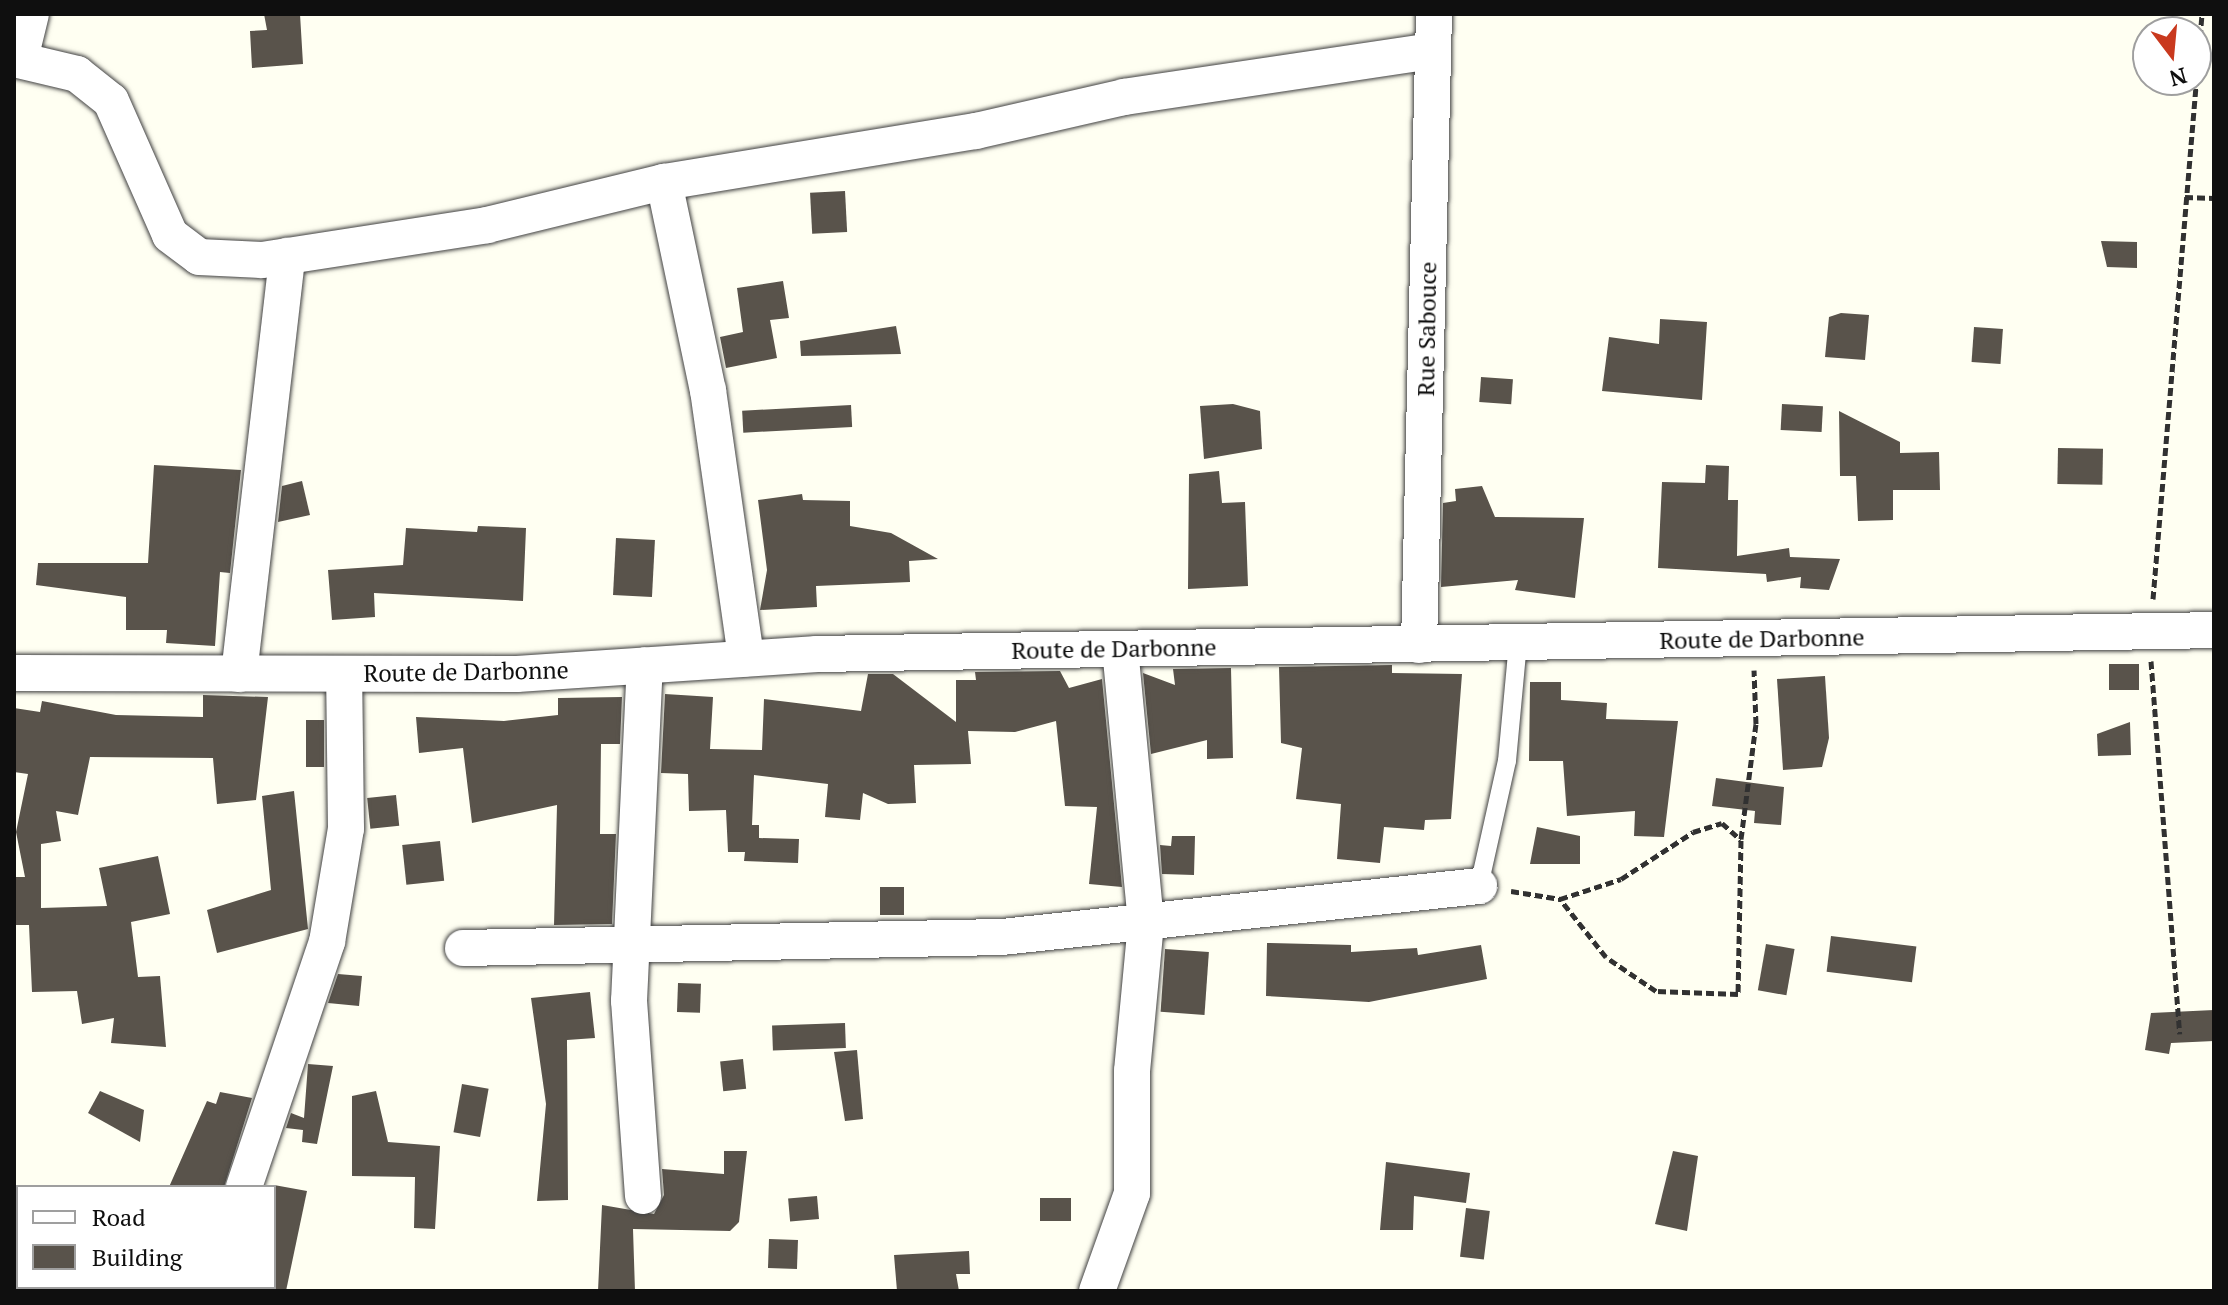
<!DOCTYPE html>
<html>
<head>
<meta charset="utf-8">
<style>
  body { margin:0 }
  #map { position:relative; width:2228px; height:1305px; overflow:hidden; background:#fffff2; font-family:"PT Serif",serif }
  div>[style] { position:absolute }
  .building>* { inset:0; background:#59534b; transform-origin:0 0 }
  .path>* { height:5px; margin-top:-2.5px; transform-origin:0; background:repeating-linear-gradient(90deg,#313131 0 8px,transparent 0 12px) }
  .roads { filter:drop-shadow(0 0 2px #424242) drop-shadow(0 0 2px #424242) }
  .lane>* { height:18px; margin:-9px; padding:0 9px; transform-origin:9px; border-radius:9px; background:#fff }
  .street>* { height:36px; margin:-18px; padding:0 18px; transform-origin:18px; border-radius:18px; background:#fff }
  span { translate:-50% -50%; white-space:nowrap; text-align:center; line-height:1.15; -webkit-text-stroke:8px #fff; paint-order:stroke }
  .street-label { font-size:24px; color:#0f0f0f }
  .frame { position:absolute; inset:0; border:16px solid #0f0f0f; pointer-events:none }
  .legend { position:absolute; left:16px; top:1185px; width:260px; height:104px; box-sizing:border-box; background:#fff; border:2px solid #9f9f9f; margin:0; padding:10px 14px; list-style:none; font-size:24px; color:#0f0f0f }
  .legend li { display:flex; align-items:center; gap:16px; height:40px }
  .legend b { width:40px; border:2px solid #9f9f9f }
  .north { position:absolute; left:2132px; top:16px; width:80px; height:80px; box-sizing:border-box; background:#fff; border:2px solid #9f9f9f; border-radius:50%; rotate:164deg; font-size:22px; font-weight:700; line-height:32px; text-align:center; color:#0f0f0f }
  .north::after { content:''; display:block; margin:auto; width:28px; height:36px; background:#c9391e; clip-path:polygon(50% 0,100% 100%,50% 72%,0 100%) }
</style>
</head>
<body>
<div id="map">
  <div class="building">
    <i style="clip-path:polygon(264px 14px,300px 14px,303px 64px,252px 68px,250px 31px,267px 30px)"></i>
    <i style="left:845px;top:191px;width:41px;height:35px;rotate:87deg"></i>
    <i style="clip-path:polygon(2101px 241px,2137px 242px,2137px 268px,2107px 267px)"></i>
    <i style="clip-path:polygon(783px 281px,789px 318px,770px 320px,777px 358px,726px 368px,720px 337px,743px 332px,737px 288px)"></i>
    <i style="clip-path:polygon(1841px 313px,1869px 315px,1865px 360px,1825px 357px,1829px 317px)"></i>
    <i style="clip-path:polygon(1660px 319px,1707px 322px,1702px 400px,1602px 391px,1609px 337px,1659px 344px)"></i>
    <i style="clip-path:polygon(896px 326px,901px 354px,801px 356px,800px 341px)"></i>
    <i style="left:1974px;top:327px;width:29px;height:35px;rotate:4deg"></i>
    <i style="left:1481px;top:377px;width:32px;height:25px;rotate:4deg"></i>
    <i style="clip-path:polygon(1233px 404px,1260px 411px,1262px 449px,1204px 459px,1200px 406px)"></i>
    <i style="left:1782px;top:404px;width:41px;height:26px;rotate:3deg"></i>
    <i style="left:851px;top:405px;width:22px;height:109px;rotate:87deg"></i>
    <i style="clip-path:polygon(1839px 411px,1900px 442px,1900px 453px,1939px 452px,1940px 490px,1893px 490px,1893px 520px,1858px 521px,1856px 476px,1840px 476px)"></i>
    <i style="left:2058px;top:448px;width:45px;height:36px;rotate:1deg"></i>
    <i style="clip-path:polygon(154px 465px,241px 470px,230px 573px,220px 572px,215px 646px,166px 643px,167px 630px,126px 630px,126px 597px,36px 585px,38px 563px,148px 563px)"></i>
    <i style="clip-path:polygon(1706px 465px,1729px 466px,1728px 500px,1738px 500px,1737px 556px,1789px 548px,1790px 557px,1840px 559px,1829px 590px,1800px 588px,1801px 577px,1767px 582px,1766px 574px,1658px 568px,1662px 482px,1705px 483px)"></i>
    <i style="clip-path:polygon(1219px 471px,1222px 503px,1245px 502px,1248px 586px,1188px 589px,1189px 474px)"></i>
    <i style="clip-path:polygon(302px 481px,310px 515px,278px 522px,282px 486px)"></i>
    <i style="clip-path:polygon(1482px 486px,1495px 517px,1584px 518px,1575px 598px,1515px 590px,1518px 580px,1441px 587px,1443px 503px,1456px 501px,1455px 489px)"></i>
    <i style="clip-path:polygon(802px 494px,803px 500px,850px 501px,850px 526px,891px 533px,938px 559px,909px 561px,910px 582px,816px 586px,817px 607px,760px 610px,767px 570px,758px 500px)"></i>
    <i style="clip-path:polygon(478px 526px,526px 528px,523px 601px,374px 593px,375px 617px,332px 620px,328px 570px,403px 565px,406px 528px,477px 532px)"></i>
    <i style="left:616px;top:538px;width:39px;height:57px;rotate:3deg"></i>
    <i style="left:2109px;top:664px;width:30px;height:26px"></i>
    <i style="clip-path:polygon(1392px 665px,1392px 673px,1462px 674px,1451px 819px,1425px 820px,1424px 830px,1384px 827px,1380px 863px,1337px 859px,1341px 804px,1296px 799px,1302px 748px,1281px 743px,1279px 667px)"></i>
    <i style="clip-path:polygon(1231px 668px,1233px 758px,1207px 759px,1207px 740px,1151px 754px,1143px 673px,1175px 685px,1173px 669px)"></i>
    <i style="clip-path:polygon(1060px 671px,1069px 688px,1102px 679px,1122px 887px,1089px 884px,1097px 807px,1065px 806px,1056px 721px,1015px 732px,968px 731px,971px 764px,914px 765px,916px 803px,888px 804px,863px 793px,860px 820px,825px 817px,828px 784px,754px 775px,752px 825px,759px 825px,759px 838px,799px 839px,798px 863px,744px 861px,745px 852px,728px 852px,726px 810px,689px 811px,688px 774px,661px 773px,665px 694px,713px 697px,710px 749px,762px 750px,764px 699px,861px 711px,868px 674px,893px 674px,956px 722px,956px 680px,976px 680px,975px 672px)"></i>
    <i style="clip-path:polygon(1825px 676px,1829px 738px,1822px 767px,1783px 770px,1777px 679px)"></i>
    <i style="clip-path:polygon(1530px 682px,1561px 682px,1561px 700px,1607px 703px,1606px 719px,1678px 721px,1664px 837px,1634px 836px,1635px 811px,1567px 816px,1563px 761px,1529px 761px)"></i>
    <i style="clip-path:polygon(203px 695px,268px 697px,256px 800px,217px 804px,213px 758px,90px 757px,78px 815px,56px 811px,61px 841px,41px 844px,41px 908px,107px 906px,99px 868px,158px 856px,170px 914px,131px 922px,138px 977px,160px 976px,166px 1047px,111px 1043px,114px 1018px,82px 1024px,77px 991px,32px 992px,29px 925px,16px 925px,15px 877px,25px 877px,16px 832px,28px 774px,14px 772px,14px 708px,40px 712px,42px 701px,116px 715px,203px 717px)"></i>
    <i style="clip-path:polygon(622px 697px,620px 744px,601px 744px,600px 834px,616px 834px,612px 924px,554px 925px,557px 805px,472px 823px,463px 748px,419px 753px,416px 717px,504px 721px,558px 715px,558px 698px)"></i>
    <i style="left:324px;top:720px;width:47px;height:18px;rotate:90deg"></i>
    <i style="clip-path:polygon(2130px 722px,2131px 755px,2098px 756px,2097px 734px)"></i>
    <i style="clip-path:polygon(1716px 778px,1784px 787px,1781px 825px,1754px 823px,1755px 811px,1712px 806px)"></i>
    <i style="clip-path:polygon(294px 791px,308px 929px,217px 953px,207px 910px,271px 890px,262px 796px)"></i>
    <i style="left:396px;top:795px;width:31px;height:29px;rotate:84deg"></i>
    <i style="clip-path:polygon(1537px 827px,1580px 836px,1580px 864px,1530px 864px)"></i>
    <i style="clip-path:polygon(1172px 836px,1195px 836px,1194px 875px,1162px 874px,1160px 845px,1171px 846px)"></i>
    <i style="left:440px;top:841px;width:40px;height:38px;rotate:84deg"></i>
    <i style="left:880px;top:887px;width:24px;height:28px"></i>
    <i style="left:1831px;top:936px;width:86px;height:36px;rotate:7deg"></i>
    <i style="clip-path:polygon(1267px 943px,1351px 945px,1351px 952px,1417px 948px,1418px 955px,1481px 945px,1487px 979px,1369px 1002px,1266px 996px)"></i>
    <i style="left:1766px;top:944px;width:29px;height:47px;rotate:10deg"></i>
    <i style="left:1165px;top:949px;width:44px;height:63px;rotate:4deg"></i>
    <i style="clip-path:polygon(338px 974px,362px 976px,359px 1006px,328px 1003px)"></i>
    <i style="left:678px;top:983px;width:23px;height:29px;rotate:2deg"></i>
    <i style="clip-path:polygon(590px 992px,595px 1038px,567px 1040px,568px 1200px,537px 1201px,546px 1104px,531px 998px)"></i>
    <i style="clip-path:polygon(2214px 1010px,2214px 1041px,2171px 1043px,2169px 1054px,2145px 1050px,2151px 1013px)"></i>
    <i style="left:845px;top:1023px;width:25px;height:73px;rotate:88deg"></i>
    <i style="clip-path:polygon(857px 1050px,863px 1119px,845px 1121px,834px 1052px)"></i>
    <i style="left:743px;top:1059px;width:30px;height:23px;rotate:84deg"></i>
    <i style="clip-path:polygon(308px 1064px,333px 1066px,317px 1144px,302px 1142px,303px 1130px,286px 1128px,291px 1113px,304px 1118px)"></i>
    <i style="left:462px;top:1084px;width:27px;height:49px;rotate:10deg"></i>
    <i style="clip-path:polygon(100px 1091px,144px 1110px,140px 1142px,88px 1113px)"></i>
    <i style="clip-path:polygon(376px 1091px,388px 1142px,440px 1146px,435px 1229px,414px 1228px,415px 1177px,352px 1176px,352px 1096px)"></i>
    <i style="clip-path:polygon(220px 1092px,252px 1098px,224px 1187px,169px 1187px,207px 1101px,216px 1104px)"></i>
    <i style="clip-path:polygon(724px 1151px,747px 1151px,739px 1222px,730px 1231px,633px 1229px,635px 1291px,598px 1291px,602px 1205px,654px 1214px,664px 1195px,662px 1169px,724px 1174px)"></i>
    <i style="clip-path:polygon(1673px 1151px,1698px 1156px,1687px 1231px,1655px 1224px)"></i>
    <i style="clip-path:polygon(1386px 1162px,1470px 1173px,1466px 1203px,1414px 1196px,1413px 1230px,1380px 1230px)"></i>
    <i style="clip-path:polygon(274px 1185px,307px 1191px,286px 1291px,274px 1291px)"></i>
    <i style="left:817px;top:1196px;width:23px;height:29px;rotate:85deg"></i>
    <i style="left:1071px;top:1198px;width:23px;height:31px;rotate:90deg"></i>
    <i style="left:1466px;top:1208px;width:24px;height:49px;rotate:7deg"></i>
    <i style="left:769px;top:1239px;width:29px;height:29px;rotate:2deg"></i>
    <i style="clip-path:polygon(969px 1251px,970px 1274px,956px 1274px,959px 1291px,897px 1291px,894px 1255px)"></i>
  </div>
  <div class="path">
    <i style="left:2185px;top:197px;width:29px;rotate:2deg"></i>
    <i style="left:2153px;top:599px;width:587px;rotate:-85.21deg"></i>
    <i style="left:2151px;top:661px;width:374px;rotate:85.6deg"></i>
    <i style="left:1741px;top:839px;width:116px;rotate:-82.6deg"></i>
    <i style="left:1756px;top:724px;width:54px;rotate:-92.1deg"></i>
    <i style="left:1511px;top:891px;width:50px;rotate:9.3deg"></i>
    <i style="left:1560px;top:899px;width:64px;rotate:-18.2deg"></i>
    <i style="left:1621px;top:879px;width:86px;rotate:-33.1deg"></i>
    <i style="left:1693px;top:832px;width:30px;rotate:-17deg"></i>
    <i style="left:1722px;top:823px;width:25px;rotate:42deg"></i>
    <i style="left:1741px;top:840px;width:154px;rotate:91.1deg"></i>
    <i style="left:1738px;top:994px;width:82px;rotate:-177.9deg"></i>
    <i style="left:1656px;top:991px;width:60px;rotate:-145.8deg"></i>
    <i style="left:1606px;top:957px;width:74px;rotate:-128.4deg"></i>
  </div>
  <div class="roads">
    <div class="lane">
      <i style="left:1479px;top:886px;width:128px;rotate:-77.4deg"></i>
      <i style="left:1507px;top:761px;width:119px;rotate:-84.7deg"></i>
    </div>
    <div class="street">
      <i style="left:14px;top:59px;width:65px;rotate:13.4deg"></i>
      <i style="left:77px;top:74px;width:43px;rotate:38.5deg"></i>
      <i style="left:111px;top:101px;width:146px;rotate:66.2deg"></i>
      <i style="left:170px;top:235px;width:36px;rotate:37deg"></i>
      <i style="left:199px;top:257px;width:63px;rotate:2.7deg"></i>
      <i style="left:262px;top:260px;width:228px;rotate:-8.8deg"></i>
      <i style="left:487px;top:225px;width:182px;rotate:-13.7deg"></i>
      <i style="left:664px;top:182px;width:316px;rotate:-9.3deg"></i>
      <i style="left:976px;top:131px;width:152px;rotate:-12.9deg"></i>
      <i style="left:1124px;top:97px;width:312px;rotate:-8.5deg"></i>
      <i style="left:20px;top:59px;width:46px;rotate:-76.3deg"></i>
      <i style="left:664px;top:182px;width:213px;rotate:78.1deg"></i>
      <i style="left:708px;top:390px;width:271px;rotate:81.9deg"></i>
      <i style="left:1419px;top:645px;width:631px;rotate:-88.64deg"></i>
      <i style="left:14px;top:673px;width:503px;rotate:0.11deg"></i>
      <i style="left:517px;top:674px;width:301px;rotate:-3.8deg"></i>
      <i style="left:817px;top:654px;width:1397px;rotate:-0.98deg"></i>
      <i style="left:239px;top:674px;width:421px;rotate:-83.4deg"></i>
      <i style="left:463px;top:948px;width:539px;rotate:-1.17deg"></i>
      <i style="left:1002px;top:937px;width:480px;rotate:-6.1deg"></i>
      <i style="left:244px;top:1187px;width:259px;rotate:-71.3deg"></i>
      <i style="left:327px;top:942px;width:115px;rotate:-80.5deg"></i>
      <i style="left:346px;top:829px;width:155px;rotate:-90.7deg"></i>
      <i style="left:643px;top:1196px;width:196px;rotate:-94.1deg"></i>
      <i style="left:629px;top:1001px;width:336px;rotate:-87.3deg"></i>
      <i style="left:213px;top:1291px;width:4px;rotate:-76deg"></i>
      <i style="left:1097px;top:1291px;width:104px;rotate:-70.3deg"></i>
      <i style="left:1132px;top:1193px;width:122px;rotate:-90deg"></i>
      <i style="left:1132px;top:1071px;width:149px;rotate:-84.6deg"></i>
      <i style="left:1146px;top:923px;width:275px;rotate:-95.4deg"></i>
    </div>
  </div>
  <div class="street-label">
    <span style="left:1427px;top:329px;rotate:-89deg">Rue Sabouce</span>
    <span style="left:1762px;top:639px;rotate:-1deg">Route de Darbonne</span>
    <span style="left:1114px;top:649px;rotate:-1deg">Route de Darbonne</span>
    <span style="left:466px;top:672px;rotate:-1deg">Route de Darbonne</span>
  </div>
  <div class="frame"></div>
  <ul class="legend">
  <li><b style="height:10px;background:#fff"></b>Road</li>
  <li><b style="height:22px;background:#59534b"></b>Building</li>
  </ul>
  <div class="north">N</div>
</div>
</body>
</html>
